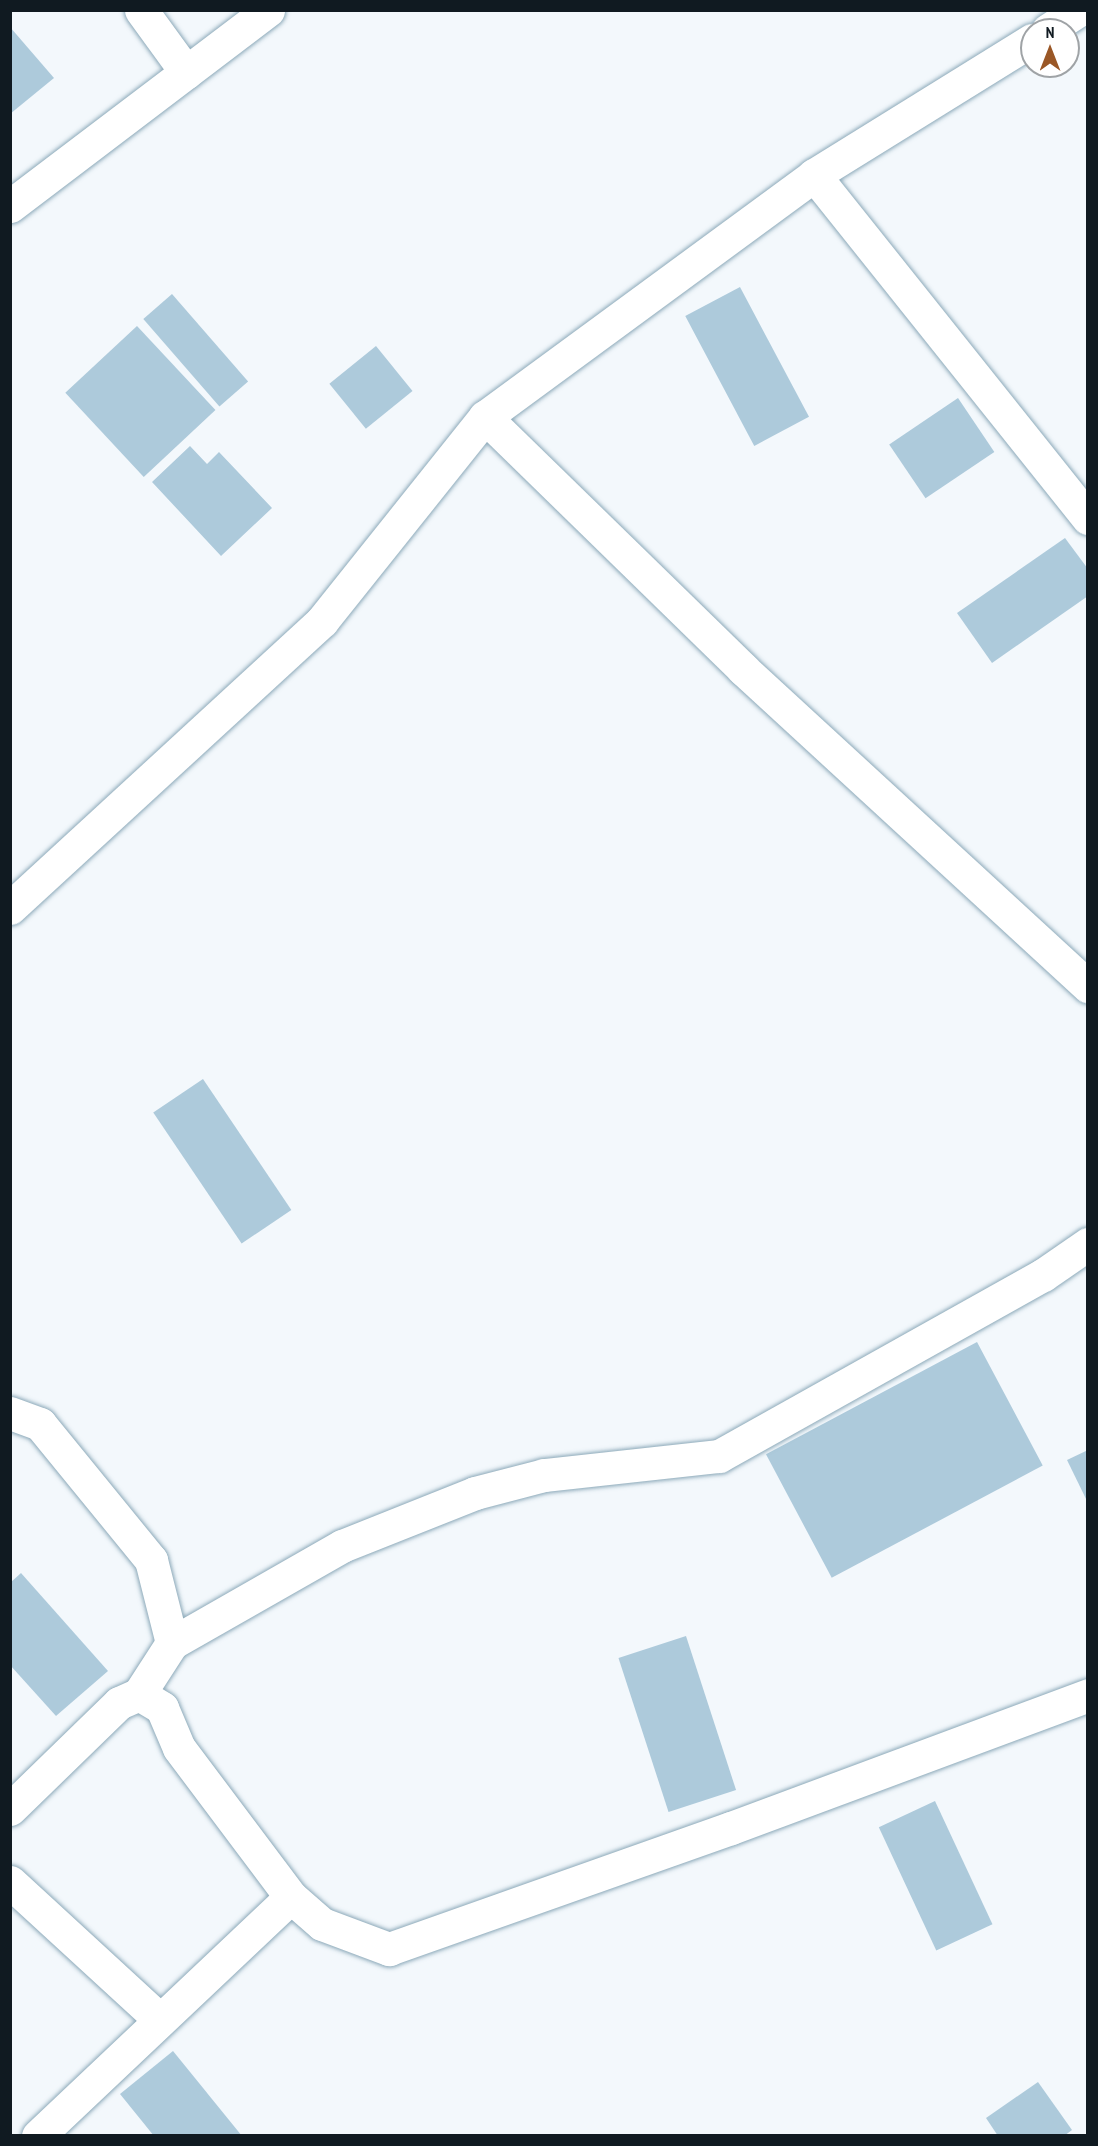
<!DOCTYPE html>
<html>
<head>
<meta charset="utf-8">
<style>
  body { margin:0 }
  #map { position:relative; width:1098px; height:2146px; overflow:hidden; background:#f3f8fc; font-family:"PT Sans Narrow",sans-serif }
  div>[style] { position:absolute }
  .building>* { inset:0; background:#adcadb; transform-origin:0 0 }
  .roads { filter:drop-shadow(0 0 2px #8ca9b9) drop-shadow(0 0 2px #8ca9b9) }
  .minor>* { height:33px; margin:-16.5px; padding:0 16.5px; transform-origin:16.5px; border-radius:16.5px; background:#fff }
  span { translate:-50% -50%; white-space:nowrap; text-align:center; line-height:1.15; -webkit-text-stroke:6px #fff; paint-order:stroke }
  .frame { position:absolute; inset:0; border:12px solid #101a21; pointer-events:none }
  .north { position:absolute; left:1020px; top:18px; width:60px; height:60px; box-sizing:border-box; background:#fff; border:2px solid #9fa3a6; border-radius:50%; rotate:0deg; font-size:16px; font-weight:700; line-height:24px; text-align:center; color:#101a21 }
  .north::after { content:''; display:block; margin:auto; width:21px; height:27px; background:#9a5726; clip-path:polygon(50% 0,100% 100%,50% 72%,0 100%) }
</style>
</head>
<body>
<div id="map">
  <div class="building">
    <i style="clip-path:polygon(10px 27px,54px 78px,10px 114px)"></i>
    <i style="left:740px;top:287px;width:147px;height:62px;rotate:62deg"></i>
    <i style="left:172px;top:294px;width:116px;height:38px;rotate:49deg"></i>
    <i style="left:137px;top:326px;width:115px;height:98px;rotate:47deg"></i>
    <i style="left:376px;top:346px;width:58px;height:60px;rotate:51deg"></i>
    <i style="left:958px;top:398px;width:65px;height:83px;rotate:56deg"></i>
    <i style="clip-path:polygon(190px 446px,207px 464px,219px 452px,272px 508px,221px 556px,152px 482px)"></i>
    <i style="clip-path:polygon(1065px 538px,1088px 569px,1088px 596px,992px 663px,957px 613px)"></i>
    <i style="left:203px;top:1079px;width:158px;height:60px;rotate:56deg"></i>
    <i style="left:977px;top:1342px;width:140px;height:239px;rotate:62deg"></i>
    <i style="clip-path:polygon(1088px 1450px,1088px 1503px,1067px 1460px)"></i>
    <i style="clip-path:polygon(21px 1573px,108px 1671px,56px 1716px,10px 1665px,10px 1583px)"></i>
    <i style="left:686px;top:1636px;width:162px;height:71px;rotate:72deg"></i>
    <i style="left:935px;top:1801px;width:136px;height:62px;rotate:65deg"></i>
    <i style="clip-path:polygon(173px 2051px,242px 2136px,154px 2136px,120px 2094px)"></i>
    <i style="clip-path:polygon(1038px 2082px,1072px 2130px,1064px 2136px,998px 2136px,986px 2118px)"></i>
  </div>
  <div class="roads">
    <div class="minor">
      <i style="left:141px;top:10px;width:77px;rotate:54deg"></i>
      <i style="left:1048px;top:30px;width:37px;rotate:-33deg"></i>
      <i style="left:814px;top:175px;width:439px;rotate:51.4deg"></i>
      <i style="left:10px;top:206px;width:324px;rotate:-37.2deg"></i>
      <i style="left:485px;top:417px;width:361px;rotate:44.3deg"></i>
      <i style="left:743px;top:669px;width:469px;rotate:42.6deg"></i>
      <i style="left:10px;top:908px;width:424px;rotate:-42.6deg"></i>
      <i style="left:322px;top:621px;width:261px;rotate:-51.4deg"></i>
      <i style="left:485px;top:417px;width:408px;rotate:-36.3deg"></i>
      <i style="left:814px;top:175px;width:256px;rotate:-31.8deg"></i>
      <i style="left:10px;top:1413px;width:32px;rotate:20deg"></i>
      <i style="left:40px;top:1424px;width:176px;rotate:50.8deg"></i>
      <i style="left:151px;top:1560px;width:86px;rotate:75.8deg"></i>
      <i style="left:172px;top:1643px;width:61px;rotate:122.9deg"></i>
      <i style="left:172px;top:1643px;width:196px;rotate:-29.7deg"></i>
      <i style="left:342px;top:1546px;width:143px;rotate:-21.7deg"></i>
      <i style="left:475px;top:1493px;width:71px;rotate:-14.6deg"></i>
      <i style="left:544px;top:1475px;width:176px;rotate:-6.2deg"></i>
      <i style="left:719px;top:1456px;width:371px;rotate:-29.2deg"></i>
      <i style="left:1043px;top:1275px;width:55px;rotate:-34.6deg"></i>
      <i style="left:10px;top:1809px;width:152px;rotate:-44.2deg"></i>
      <i style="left:119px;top:1703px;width:22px;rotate:-24deg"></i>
      <i style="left:139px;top:1694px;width:27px;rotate:31deg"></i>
      <i style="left:162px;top:1708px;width:43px;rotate:67deg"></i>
      <i style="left:179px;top:1748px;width:186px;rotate:53.1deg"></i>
      <i style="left:291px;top:1897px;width:41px;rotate:41.1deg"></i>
      <i style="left:322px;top:1924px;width:72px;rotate:20.5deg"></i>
      <i style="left:389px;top:1949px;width:363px;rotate:-19.5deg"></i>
      <i style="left:731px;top:1828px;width:381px;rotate:-20.4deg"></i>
      <i style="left:10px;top:1882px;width:202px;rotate:42.6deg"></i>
      <i style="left:38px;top:2136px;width:348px;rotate:-43.4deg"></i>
    </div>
  </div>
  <div class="frame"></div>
  <div class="north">N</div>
</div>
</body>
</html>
